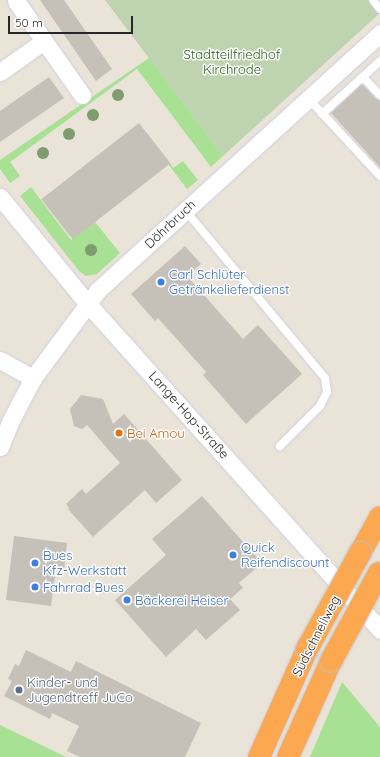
<!DOCTYPE html>
<html>
<head>
<meta charset="utf-8">
<style>
  body { margin:0 }
  #map { position:relative; width:380px; height:757px; overflow:hidden; background:#eae3d8; font-family:Quicksand,sans-serif }
  div>[style] { position:absolute }
  .green>* { inset:0; background:#a8e094 }
  .cemetery>* { inset:0; background:#bed3af }
  .building>* { inset:0; background:#c5c0b8; transform-origin:0 0 }
  .roads { filter:drop-shadow(0 0 1px #cdcfe0) drop-shadow(0 0 1px #cdcfe0) }
  .lane>* { height:8px; margin:-4px; padding:0 4px; transform-origin:4px; border-radius:4px; background:#fff }
  .street>* { height:17px; margin:-8.5px; padding:0 8.5px; transform-origin:8.5px; border-radius:8.5px; background:#fff }
  .highway>* { height:22px; margin:-11px; padding:0 11px; transform-origin:11px; border-radius:11px; background:#fca851 }
  .bridges { filter:drop-shadow(0 0 1px #c3c3c3) drop-shadow(0 0 1px #c3c3c3) }
  .highway-bridge>* { height:22px; margin:-11px; padding:0 11px; transform-origin:11px; border-radius:11px; background:#fca851 }
  .trees>* { width:12px; height:12px; margin:-6px; border-radius:50%; background:#7d9c6f }
  .dots>* { width:11px; height:11px; translate:-50% -50%; box-sizing:border-box; border:2px solid #fff; border-radius:50% }
  span { translate:-50% -50%; white-space:nowrap; text-align:center; line-height:1.15; -webkit-text-stroke:3px #fff; paint-order:stroke }
  .park-label { font-size:13px; color:#236119 }
  .street-label { font-size:13px; color:#272727 }
  .shop-label { font-size:13px; color:#366cbe }
  .left { translate:0 -50%; text-align:left }
  .food-label { font-size:13px; color:#c56008 }
  .service-label { font-size:13px; color:#4e5e75 }
  .scale { position:absolute; left:8px; top:16px; width:125px; height:18px; box-sizing:border-box; border:2px solid #272727; border-top:0; padding-left:5px; font-size:12px; line-height:14px; white-space:nowrap; color:#272727; -webkit-text-stroke:3px #fff; paint-order:stroke }
</style>
</head>
<body>
<div id="map">
  <div class="green">
    <i style="clip-path:polygon(149px 58px,223px 156px,211px 167px,137px 69px,10px 162px,20px 176px,10px 183px,0 169px,0 160px)"></i>
    <i style="clip-path:polygon(183px 161px,198px 180px,187px 189px,168px 164px,170px 163px,173px 168px)"></i>
    <i style="clip-path:polygon(31px 187px,71px 240px,95px 222px,120px 253px,97px 274px,86px 276px,79px 271px,20px 196px)"></i>
    <i style="clip-path:polygon(342px 682px,380px 727px,380px 757px,310px 757px)"></i>
    <i style="clip-path:polygon(0 725px,66px 757px,0 757px)"></i>
  </div>
  <div class="cemetery">
    <i style="clip-path:polygon(105px 0,380px 0,380px 13px,223px 156px)"></i>
  </div>
  <div class="building">
    <i style="clip-path:polygon(40px 0,64px 0,112px 69px,96px 81px)"></i>
    <i style="clip-path:polygon(49px 77px,64px 98px,0 142px,0 111px)"></i>
    <i style="clip-path:polygon(362px 84px,376px 99px,380px 100px,380px 167px,331px 113px)"></i>
    <i style="left:139px;top:123px;width:51px;height:124px;rotate:52deg"></i>
    <i style="clip-path:polygon(185px 246px,201px 264px,187px 276px,243px 339px,258px 325px,302px 374px,246px 424px,203px 375px,206px 372px,158px 318px,155px 321px,131px 294px)"></i>
    <i style="clip-path:polygon(81px 395px,103px 399px,113px 424px,124px 414px,182px 480px,156px 503px,145px 490px,93px 537px,68px 509px,69px 508px,66px 504px,82px 489px,86px 494px,120px 463px,87px 425px,82px 429px,74px 426px,70px 409px)"></i>
    <i style="clip-path:polygon(202px 496px,262px 563px,239px 583px,243px 588px,230px 599px,240px 610px,206px 640px,196px 629px,166px 657px,115px 600px,166px 555px,152px 539px)"></i>
    <i style="clip-path:polygon(14px 536px,67px 543px,64px 571px,56px 570px,51px 606px,6px 600px)"></i>
    <i style="clip-path:polygon(26px 650px,71px 672px,76px 661px,201px 723px,185px 757px,80px 757px,67px 751px,79px 726px,52px 713px,50px 719px,4px 696px,12px 681px,8px 679px,15px 664px,19px 666px)"></i>
  </div>
  <div class="roads">
    <div class="lane">
      <i style="left:373px;top:0;width:11px;rotate:52deg"></i>
      <i style="left:363px;top:77px;width:25px;rotate:47deg"></i>
      <i style="left:308px;top:98px;width:106px;rotate:47.3deg"></i>
      <i style="left:322px;top:114px;width:79px;rotate:-42.4deg"></i>
      <i style="left:185px;top:210px;width:219px;rotate:50.2deg"></i>
      <i style="left:325px;top:378px;width:14px;rotate:82deg"></i>
      <i style="left:327px;top:392px;width:16px;rotate:117deg"></i>
      <i style="left:320px;top:406px;width:57px;rotate:135deg"></i>
    </div>
    <div class="street">
      <i style="left:16px;top:1px;width:115px;rotate:54.9deg"></i>
      <i style="left:0;top:72px;width:54px;rotate:-35.2deg"></i>
      <i style="left:0;top:197px;width:137px;rotate:50.6deg"></i>
      <i style="left:87px;top:303px;width:439px;rotate:48.1deg"></i>
      <i style="left:0;top:360px;width:38px;rotate:29deg"></i>
      <i style="left:0;top:447px;width:27px;rotate:-68deg"></i>
      <i style="left:10px;top:422px;width:50px;rotate:-62.4deg"></i>
      <i style="left:33px;top:378px;width:109px;rotate:-53.5deg"></i>
      <i style="left:98px;top:290px;width:382px;rotate:-42.3deg"></i>
    </div>
    <div class="highway">
      <i style="left:360px;top:553px;width:41px;rotate:-60.9deg"></i>
      <i style="left:259px;top:757px;width:118px;rotate:-66deg"></i>
      <i style="left:288px;top:757px;width:105px;rotate:-65.9deg"></i>
    </div>
  </div>
  <div class="bridges">
    <div class="highway-bridge">
      <i style="left:307px;top:649px;width:110px;rotate:-61.1deg"></i>
      <i style="left:331px;top:661px;width:100px;rotate:-61.4deg"></i>
    </div>
  </div>
  <div class="trees">
    <i style="left:118px;top:95px"></i>
    <i style="left:93px;top:115px"></i>
    <i style="left:69px;top:134px"></i>
    <i style="left:43px;top:153px"></i>
    <i style="left:91px;top:250px"></i>
  </div>
  <div class="dots">
    <i style="left:161px;top:282px;background:#3f7fe0"></i>
    <i style="left:119px;top:433px;background:#e8710a"></i>
    <i style="left:233px;top:555px;background:#3f7fe0"></i>
    <i style="left:35px;top:563px;background:#3f7fe0"></i>
    <i style="left:35px;top:587px;background:#3f7fe0"></i>
    <i style="left:127px;top:600px;background:#3f7fe0"></i>
    <i style="left:19px;top:690px;background:#5c6f8a"></i>
  </div>
  <div class="park-label">
    <span style="left:232px;top:62px">Stadtteilfriedhof<br>Kirchrode</span>
  </div>
  <div class="street-label">
    <span style="left:170px;top:224px;rotate:-43deg">Döhrbruch</span>
    <span style="left:189px;top:415px;rotate:48deg">Lange-Hop-Straße</span>
    <span style="left:316px;top:636px;rotate:-63deg">Südschnellweg</span>
  </div>
  <div class="shop-label">
    <span class="left" style="left:169px;top:282px">Carl Schlüter<br>Getränkelieferdienst</span>
    <span class="left" style="left:241px;top:555px">Quick<br>Reifendiscount</span>
    <span class="left" style="left:43px;top:563px">Bues<br>Kfz-Werkstatt</span>
    <span class="left" style="left:43px;top:587px">Fahrrad Bues</span>
    <span class="left" style="left:135px;top:600px">Bäckerei Heiser</span>
  </div>
  <div class="food-label">
    <span class="left" style="left:127px;top:433px">Bei Amou</span>
  </div>
  <div class="service-label">
    <span class="left" style="left:27px;top:690px">Kinder- und<br>Jugendtreff JuCo</span>
  </div>
  <div class="scale">50 m</div>
</div>
</body>
</html>
